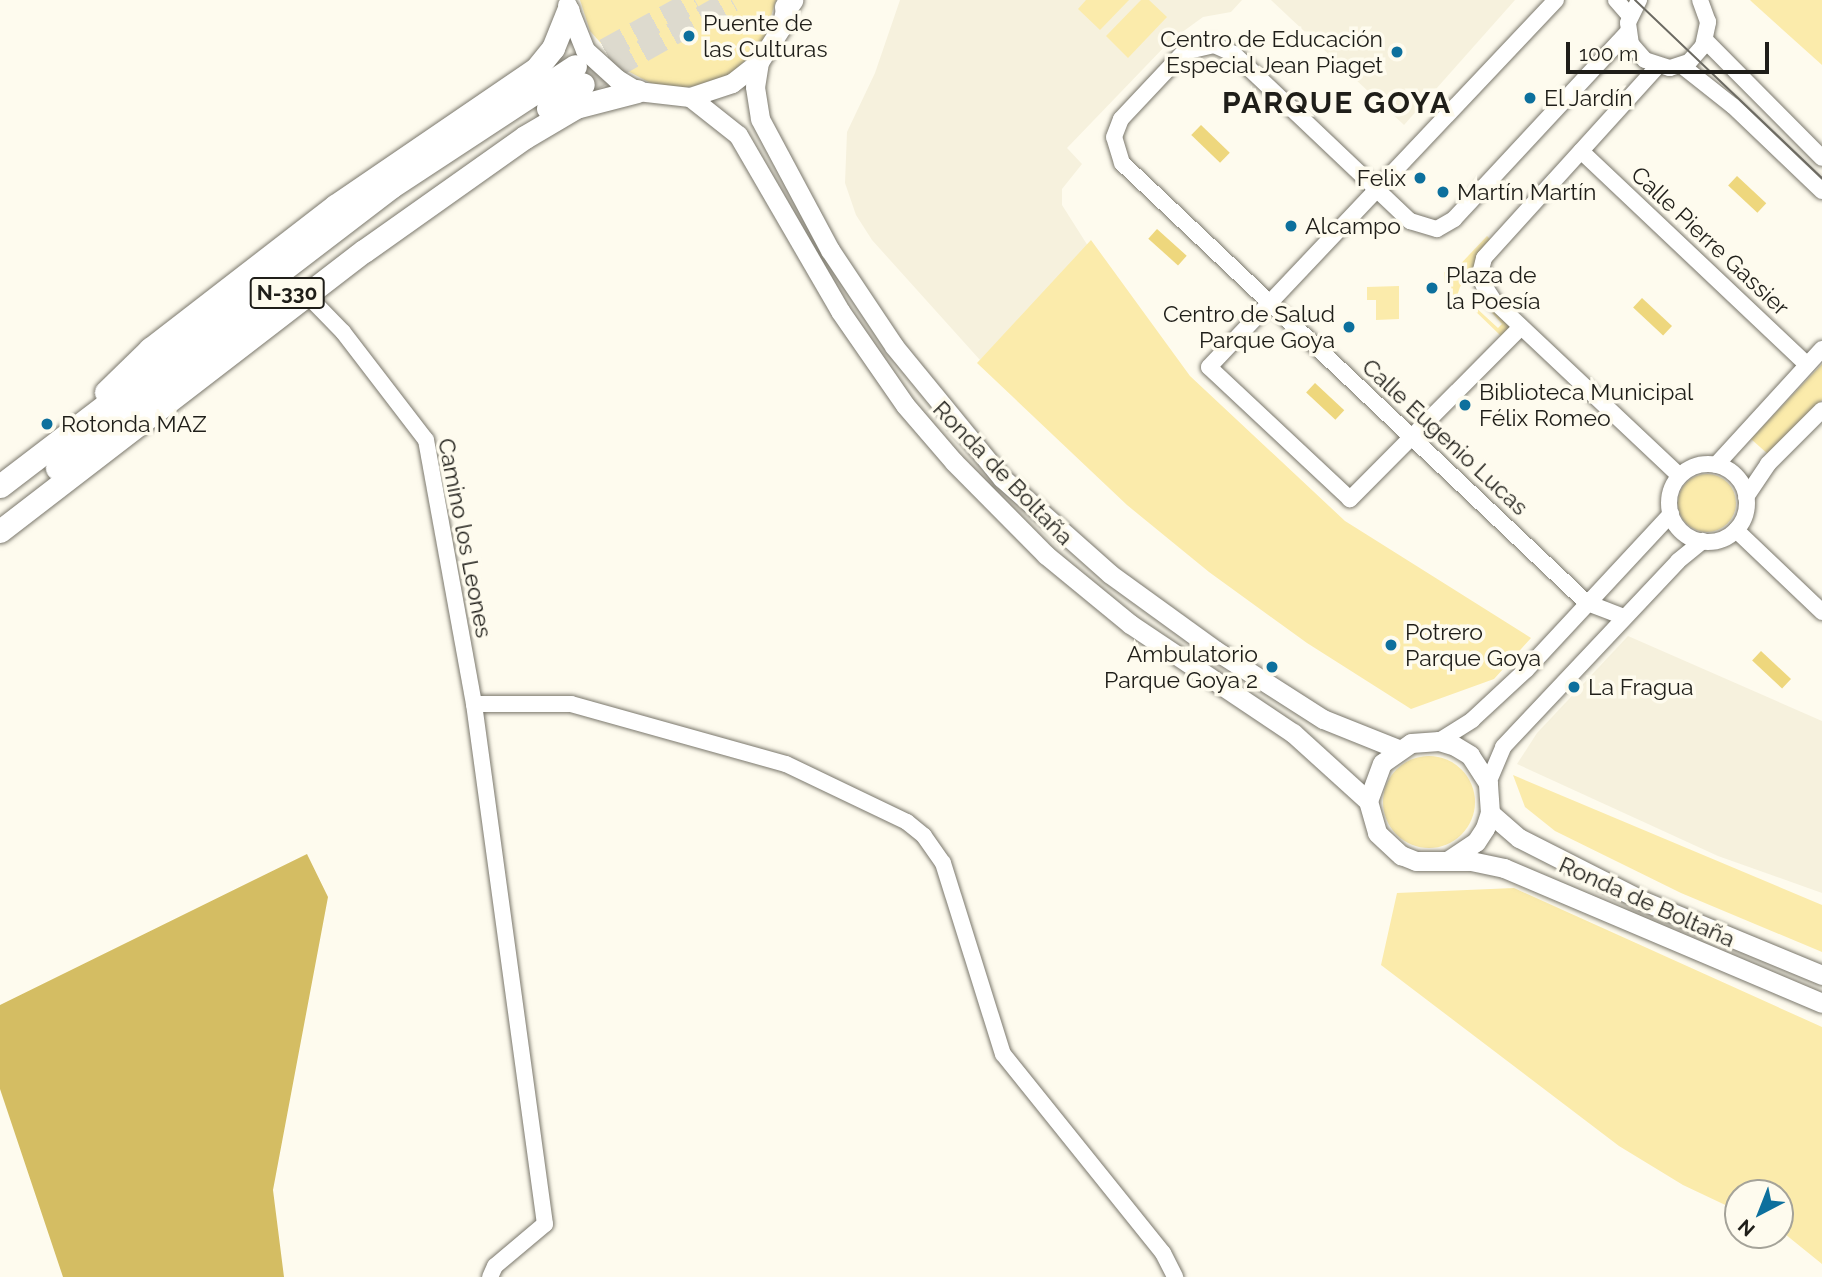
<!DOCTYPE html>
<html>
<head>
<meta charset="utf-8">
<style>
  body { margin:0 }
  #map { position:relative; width:1822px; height:1277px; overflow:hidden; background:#fefbee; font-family:Raleway,sans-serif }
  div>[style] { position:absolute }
  .built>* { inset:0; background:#f6f1dd }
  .green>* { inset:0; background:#fbebab }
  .round { border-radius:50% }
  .forest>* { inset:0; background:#d4bd63 }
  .water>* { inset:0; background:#eed77d; transform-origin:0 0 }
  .highway-tunnel>* { height:23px; margin-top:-11.5px; transform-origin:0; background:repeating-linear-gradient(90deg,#dddace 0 23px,transparent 0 34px) }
  .roads { filter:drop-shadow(0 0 2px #7a776c) drop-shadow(0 0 2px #7a776c) }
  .minor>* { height:16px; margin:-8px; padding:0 8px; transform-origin:8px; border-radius:8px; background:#fff }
  .minor>.ring { margin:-8px; padding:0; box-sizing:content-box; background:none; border:16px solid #fff; border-radius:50% }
  .major>* { height:19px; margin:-9.5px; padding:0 9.5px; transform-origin:9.5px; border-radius:9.5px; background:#fff }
  .highway>* { height:23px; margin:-11.5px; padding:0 11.5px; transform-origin:11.5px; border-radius:11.5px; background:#fff }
  .tram>* { height:2px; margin:-1px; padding:0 1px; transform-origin:1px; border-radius:1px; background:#6c6a62 }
  .dots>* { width:19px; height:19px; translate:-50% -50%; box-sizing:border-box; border:4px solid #fefbee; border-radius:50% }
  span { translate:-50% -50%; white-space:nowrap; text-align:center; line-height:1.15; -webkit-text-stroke:7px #fefbee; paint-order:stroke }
  .shield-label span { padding:2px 5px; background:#fefbee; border:2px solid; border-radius:5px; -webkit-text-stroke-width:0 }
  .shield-label { font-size:21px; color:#1f1e19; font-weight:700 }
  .poi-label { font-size:23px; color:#1f1e19 }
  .left { translate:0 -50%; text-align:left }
  .right { translate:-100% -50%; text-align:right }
  .street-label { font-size:23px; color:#1f1e19 }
  .district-label { font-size:30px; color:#1f1e19; font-weight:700; letter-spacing:2px }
  .north { position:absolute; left:1724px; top:1179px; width:70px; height:70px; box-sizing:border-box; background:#fefbee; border:2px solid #a5a399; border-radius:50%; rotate:222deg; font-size:19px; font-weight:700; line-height:28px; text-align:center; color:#1f1e19 }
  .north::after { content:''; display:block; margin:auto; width:24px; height:32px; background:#0d709d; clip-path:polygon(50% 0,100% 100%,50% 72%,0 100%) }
  .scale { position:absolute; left:1566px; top:42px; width:203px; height:32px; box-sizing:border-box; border:4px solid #1f1e19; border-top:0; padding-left:9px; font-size:21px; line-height:24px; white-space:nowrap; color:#1f1e19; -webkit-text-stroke:5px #fefbee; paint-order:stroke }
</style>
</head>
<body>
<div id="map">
  <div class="built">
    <i style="clip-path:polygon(900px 0,1242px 0,1231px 12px,1203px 17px,1170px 41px,1067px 148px,1082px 164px,1062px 189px,1062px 205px,1088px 246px,980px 360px,872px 240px,856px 215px,845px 183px,847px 132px,875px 73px)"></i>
    <i style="clip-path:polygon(1271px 0,1515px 0,1404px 125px)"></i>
    <i style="clip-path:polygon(1628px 636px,1822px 721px,1822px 893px,1718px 856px,1517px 764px,1537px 733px)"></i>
  </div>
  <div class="green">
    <i style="clip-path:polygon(580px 0,776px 0,763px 42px,749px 57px,730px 74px,704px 85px,677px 88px,656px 86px,624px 69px,590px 31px)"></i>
    <i style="clip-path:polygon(1086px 0,1129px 0,1100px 30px,1078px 9px)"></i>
    <i style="clip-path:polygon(1141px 0,1149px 0,1167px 17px,1128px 58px,1106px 36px)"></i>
    <i style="clip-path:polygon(1750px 0,1822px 0,1822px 65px,1752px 2px)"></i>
    <i style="clip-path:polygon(1487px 236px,1491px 240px,1478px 289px,1513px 328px,1503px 338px,1470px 306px,1472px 304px,1498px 328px,1502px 324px,1478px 297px,1472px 272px,1460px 287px,1453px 308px,1451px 284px,1445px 284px,1444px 272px,1451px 274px)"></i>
    <i style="clip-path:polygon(1091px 240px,1190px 376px,1345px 521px,1531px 638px,1494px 679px,1411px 709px,1307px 643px,1209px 572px,1127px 505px,977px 363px)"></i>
    <i style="clip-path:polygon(1399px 286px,1399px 319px,1376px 320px,1376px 300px,1367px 300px,1367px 287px)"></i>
    <i style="clip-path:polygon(1822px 364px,1822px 400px,1769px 455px,1751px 439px)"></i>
    <i class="round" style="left:1678px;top:474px;width:58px;height:58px"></i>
    <i class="round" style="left:1383px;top:756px;width:92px;height:92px"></i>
    <i style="clip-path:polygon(1513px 775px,1822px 905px,1822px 952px,1681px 893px,1555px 831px,1525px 807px)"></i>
    <i style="clip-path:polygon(1514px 888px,1822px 1027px,1822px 1264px,1780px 1230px,1780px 1193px,1738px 1193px,1738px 1211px,1683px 1185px,1619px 1146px,1381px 965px,1397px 893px)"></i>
  </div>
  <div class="forest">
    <i style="clip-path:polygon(307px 854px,328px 897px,273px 1190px,284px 1277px,63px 1277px,0 1089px,0 1005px)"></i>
  </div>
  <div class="water">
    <i style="left:1201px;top:125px;width:40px;height:14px;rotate:44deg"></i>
    <i style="left:1737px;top:176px;width:40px;height:13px;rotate:43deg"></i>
    <i style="left:1157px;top:229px;width:40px;height:13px;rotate:42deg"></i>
    <i style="left:1642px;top:298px;width:41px;height:13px;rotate:43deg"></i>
    <i style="left:1315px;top:383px;width:40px;height:13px;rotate:43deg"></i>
    <i style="left:1761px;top:651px;width:41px;height:13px;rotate:43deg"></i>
  </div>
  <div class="highway-tunnel">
    <i style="left:575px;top:66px;width:137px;rotate:-28.8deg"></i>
    <i style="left:583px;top:84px;width:171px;rotate:-29.4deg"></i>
  </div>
  <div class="roads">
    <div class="minor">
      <i style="left:1616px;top:0;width:21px;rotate:49deg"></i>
      <i style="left:1639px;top:0;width:25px;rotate:116deg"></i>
      <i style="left:1628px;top:23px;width:21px;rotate:82deg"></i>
      <i style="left:1631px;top:44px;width:21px;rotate:49deg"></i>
      <i style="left:1645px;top:60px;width:26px;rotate:18deg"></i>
      <i style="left:1670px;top:68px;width:20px;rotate:-18deg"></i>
      <i style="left:1689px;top:62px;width:21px;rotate:-49deg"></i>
      <i style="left:1703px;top:46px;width:25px;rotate:-78deg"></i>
      <i style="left:1708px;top:22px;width:23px;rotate:-110deg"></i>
      <i style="left:1705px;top:40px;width:166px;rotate:45.2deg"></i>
      <i style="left:1681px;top:65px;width:66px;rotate:38.3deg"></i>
      <i style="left:1733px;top:106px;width:123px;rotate:43.7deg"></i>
      <i style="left:1658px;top:66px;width:259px;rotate:132.2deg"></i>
      <i style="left:1484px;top:258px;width:12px;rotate:104deg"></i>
      <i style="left:1481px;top:270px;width:14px;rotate:82deg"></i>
      <i style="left:1483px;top:284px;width:20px;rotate:57deg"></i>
      <i style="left:1494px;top:301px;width:255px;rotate:43.3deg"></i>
      <i style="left:1581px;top:151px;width:311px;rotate:43.4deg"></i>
      <i style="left:307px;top:295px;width:52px;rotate:45.8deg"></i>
      <i style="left:343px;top:332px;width:136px;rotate:52.5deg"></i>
      <i style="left:426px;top:440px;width:268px;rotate:79.7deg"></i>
      <i style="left:474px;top:704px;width:525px;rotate:82.23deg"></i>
      <i style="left:545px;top:1224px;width:65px;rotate:140deg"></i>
      <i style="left:495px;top:1266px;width:12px;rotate:114deg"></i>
      <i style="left:1521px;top:327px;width:243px;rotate:134.8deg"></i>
      <i style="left:1350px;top:499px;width:193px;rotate:-136.9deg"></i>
      <i style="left:1209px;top:367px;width:505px;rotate:-46.6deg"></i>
      <i class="ring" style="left:1669px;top:464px;width:62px;height:62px"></i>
      <i style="left:1716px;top:465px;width:157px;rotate:-47.6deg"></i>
      <i style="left:1746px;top:497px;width:40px;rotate:-56deg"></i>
      <i style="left:1768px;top:464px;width:76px;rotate:-45deg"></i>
      <i style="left:1736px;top:530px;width:119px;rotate:43.6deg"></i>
      <i style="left:1624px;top:617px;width:40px;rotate:-159deg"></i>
      <i style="left:1587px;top:603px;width:640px;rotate:-136.58deg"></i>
      <i style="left:1122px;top:163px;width:27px;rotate:-107deg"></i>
      <i style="left:1114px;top:137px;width:19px;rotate:-69deg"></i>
      <i style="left:1121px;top:119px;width:92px;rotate:-46.8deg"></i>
      <i style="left:1184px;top:52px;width:31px;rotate:-13deg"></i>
      <i style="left:1214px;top:45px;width:22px;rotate:24deg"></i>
      <i style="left:1234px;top:54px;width:243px;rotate:43.5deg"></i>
      <i style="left:1410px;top:221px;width:28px;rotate:17deg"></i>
      <i style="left:1437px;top:229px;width:20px;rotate:-30deg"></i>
      <i style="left:1454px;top:219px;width:255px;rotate:-47.1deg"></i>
      <i style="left:474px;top:704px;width:97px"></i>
      <i style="left:571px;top:704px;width:223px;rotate:15.6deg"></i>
      <i style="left:786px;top:764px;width:134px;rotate:25.6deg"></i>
      <i style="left:907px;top:822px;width:22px;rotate:39deg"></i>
      <i style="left:924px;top:836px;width:33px;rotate:55deg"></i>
      <i style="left:943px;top:863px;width:200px;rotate:72.6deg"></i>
      <i style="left:1003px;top:1054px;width:255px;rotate:51.2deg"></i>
      <i style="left:1163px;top:1253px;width:27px;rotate:63deg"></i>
      <i style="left:1439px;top:741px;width:39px;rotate:-32deg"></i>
      <i style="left:1472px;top:720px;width:74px;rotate:-42.8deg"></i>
      <i style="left:1526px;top:670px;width:213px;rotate:-47.1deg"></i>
      <i style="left:1488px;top:783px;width:39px;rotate:-67deg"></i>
      <i style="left:1503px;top:747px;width:255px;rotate:-46.7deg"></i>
      <i style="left:1678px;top:561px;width:32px;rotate:-39deg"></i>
    </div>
    <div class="major">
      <i style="left:567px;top:5px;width:48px;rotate:68.2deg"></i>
      <i style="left:585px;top:50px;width:43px;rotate:42.2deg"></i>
      <i style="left:617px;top:79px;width:23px;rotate:31deg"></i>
      <i style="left:637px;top:91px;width:53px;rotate:6.5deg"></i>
      <i style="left:690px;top:97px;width:44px;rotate:-18.4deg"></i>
      <i style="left:732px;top:83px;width:34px;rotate:-38deg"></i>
      <i style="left:759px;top:62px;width:40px;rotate:-57.1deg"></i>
      <i style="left:781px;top:28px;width:29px;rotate:-78deg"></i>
      <i style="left:759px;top:62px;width:25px;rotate:99deg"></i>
      <i style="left:755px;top:87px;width:32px;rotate:81deg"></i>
      <i style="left:760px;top:119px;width:149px;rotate:61.9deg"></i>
      <i style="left:830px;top:250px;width:115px;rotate:56.3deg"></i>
      <i style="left:894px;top:346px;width:171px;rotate:50.7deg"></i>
      <i style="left:1002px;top:478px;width:144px;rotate:41.6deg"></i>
      <i style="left:1110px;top:574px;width:130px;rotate:35.9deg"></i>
      <i style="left:1215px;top:650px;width:128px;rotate:32.6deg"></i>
      <i style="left:1323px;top:719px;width:81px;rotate:21.8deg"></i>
      <i style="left:690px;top:97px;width:61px;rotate:38.4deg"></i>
      <i style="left:738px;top:135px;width:203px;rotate:59.9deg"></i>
      <i style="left:840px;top:311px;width:114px;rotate:55.3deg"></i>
      <i style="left:905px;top:405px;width:75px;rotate:49.3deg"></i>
      <i style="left:954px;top:462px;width:131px;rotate:45.3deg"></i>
      <i style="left:1046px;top:555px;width:109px;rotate:39.4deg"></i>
      <i style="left:1130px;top:624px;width:196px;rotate:33.8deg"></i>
      <i style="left:1293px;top:733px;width:101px;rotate:42.2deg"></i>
      <i style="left:1490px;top:813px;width:38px;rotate:41deg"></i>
      <i style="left:1519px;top:838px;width:137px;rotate:26.9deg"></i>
      <i style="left:1641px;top:900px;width:196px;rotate:22.5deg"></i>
      <i style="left:1449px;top:860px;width:32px;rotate:-34deg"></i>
      <i style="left:1476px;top:842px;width:17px;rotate:-57deg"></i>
      <i style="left:1485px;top:828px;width:16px;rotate:-72deg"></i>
      <i style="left:1490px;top:813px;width:30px;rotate:-94deg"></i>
      <i style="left:1488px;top:783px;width:33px;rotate:-123deg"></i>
      <i style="left:1470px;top:755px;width:17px;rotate:-149deg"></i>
      <i style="left:1455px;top:746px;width:17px;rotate:-163deg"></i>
      <i style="left:1439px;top:741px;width:28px;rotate:176deg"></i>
      <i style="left:1411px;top:743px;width:35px;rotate:145deg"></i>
      <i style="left:1382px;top:763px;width:40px;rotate:110.2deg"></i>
      <i style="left:1368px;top:801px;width:33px;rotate:74deg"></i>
      <i style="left:1377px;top:833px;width:33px;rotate:43deg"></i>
      <i style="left:1401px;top:855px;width:16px;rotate:22deg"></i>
      <i style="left:1416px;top:861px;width:55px"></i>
      <i style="left:1471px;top:861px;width:34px;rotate:12deg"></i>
      <i style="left:1504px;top:868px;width:345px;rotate:23deg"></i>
    </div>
    <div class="highway">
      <i style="left:786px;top:7px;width:9px;rotate:-54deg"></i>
      <i style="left:548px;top:108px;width:42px;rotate:-34.4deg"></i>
      <i style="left:106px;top:392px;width:62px;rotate:-44.3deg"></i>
      <i style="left:150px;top:349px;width:234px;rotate:-37.7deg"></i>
      <i style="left:335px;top:206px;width:243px;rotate:-34.3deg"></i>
      <i style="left:536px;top:69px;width:27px;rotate:-51deg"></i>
      <i style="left:553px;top:48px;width:40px;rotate:-68deg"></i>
      <i style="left:57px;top:468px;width:152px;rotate:-39.1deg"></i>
      <i style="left:175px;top:372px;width:111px;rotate:-35.1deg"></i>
      <i style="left:0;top:486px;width:492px;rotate:-37.4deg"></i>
      <i style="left:391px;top:187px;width:220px;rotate:-33.3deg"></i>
      <i style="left:0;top:531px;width:459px;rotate:-37.6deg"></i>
      <i style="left:364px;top:251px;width:197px;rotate:-35.3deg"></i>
      <i style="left:525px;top:137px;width:59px;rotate:-30.5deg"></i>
      <i style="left:576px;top:107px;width:63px;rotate:-14.7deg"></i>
    </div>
  </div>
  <div class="tram">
    <i style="left:1635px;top:0;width:258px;rotate:43.6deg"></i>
  </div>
  <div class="dots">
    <i style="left:689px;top:36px;background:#0d709d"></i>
    <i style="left:1397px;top:52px;background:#0d709d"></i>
    <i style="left:1530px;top:98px;background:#0d709d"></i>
    <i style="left:1420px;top:178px;background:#0d709d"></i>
    <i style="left:1443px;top:192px;background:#0d709d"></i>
    <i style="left:1291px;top:226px;background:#0d709d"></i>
    <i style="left:1432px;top:288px;background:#0d709d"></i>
    <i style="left:1349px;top:327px;background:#0d709d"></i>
    <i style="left:1465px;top:405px;background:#0d709d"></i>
    <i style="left:47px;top:424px;background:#0d709d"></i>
    <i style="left:1391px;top:645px;background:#0d709d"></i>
    <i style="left:1272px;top:667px;background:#0d709d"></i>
    <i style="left:1574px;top:687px;background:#0d709d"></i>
  </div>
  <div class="shield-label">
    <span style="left:287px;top:293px">N-330</span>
  </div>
  <div class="poi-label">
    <span class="left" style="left:703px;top:36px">Puente de<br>las Culturas</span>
    <span class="right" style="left:1383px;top:52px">Centro de Educación<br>Especial Jean Piaget</span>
    <span class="left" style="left:1544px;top:98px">El Jardín</span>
    <span class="right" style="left:1406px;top:178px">Felix</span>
    <span class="left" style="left:1457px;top:192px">Martín Martín</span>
    <span class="left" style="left:1305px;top:226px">Alcampo</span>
    <span class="left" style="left:1446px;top:288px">Plaza de<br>la Poesía</span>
    <span class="right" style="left:1335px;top:327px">Centro de Salud<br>Parque Goya</span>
    <span class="left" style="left:1479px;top:405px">Biblioteca Municipal<br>Félix Romeo</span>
    <span class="left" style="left:61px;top:424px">Rotonda MAZ</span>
    <span class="left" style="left:1405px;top:645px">Potrero<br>Parque Goya</span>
    <span class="right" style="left:1258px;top:667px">Ambulatorio<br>Parque Goya 2</span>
    <span class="left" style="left:1588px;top:687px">La Fragua</span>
  </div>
  <div class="street-label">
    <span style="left:1710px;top:241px;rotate:43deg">Calle Pierre Gassier</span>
    <span style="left:1445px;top:437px;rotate:43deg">Calle Eugenio Lucas</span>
    <span style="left:1003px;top:473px;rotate:46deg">Ronda de Boltaña</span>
    <span style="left:465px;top:538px;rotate:79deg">Camino los Leones</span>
    <span style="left:1647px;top:902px;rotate:24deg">Ronda de Boltaña</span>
  </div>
  <div class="district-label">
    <span style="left:1337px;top:103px">PARQUE GOYA</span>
  </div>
  <div class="north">N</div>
  <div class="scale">100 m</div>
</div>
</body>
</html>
